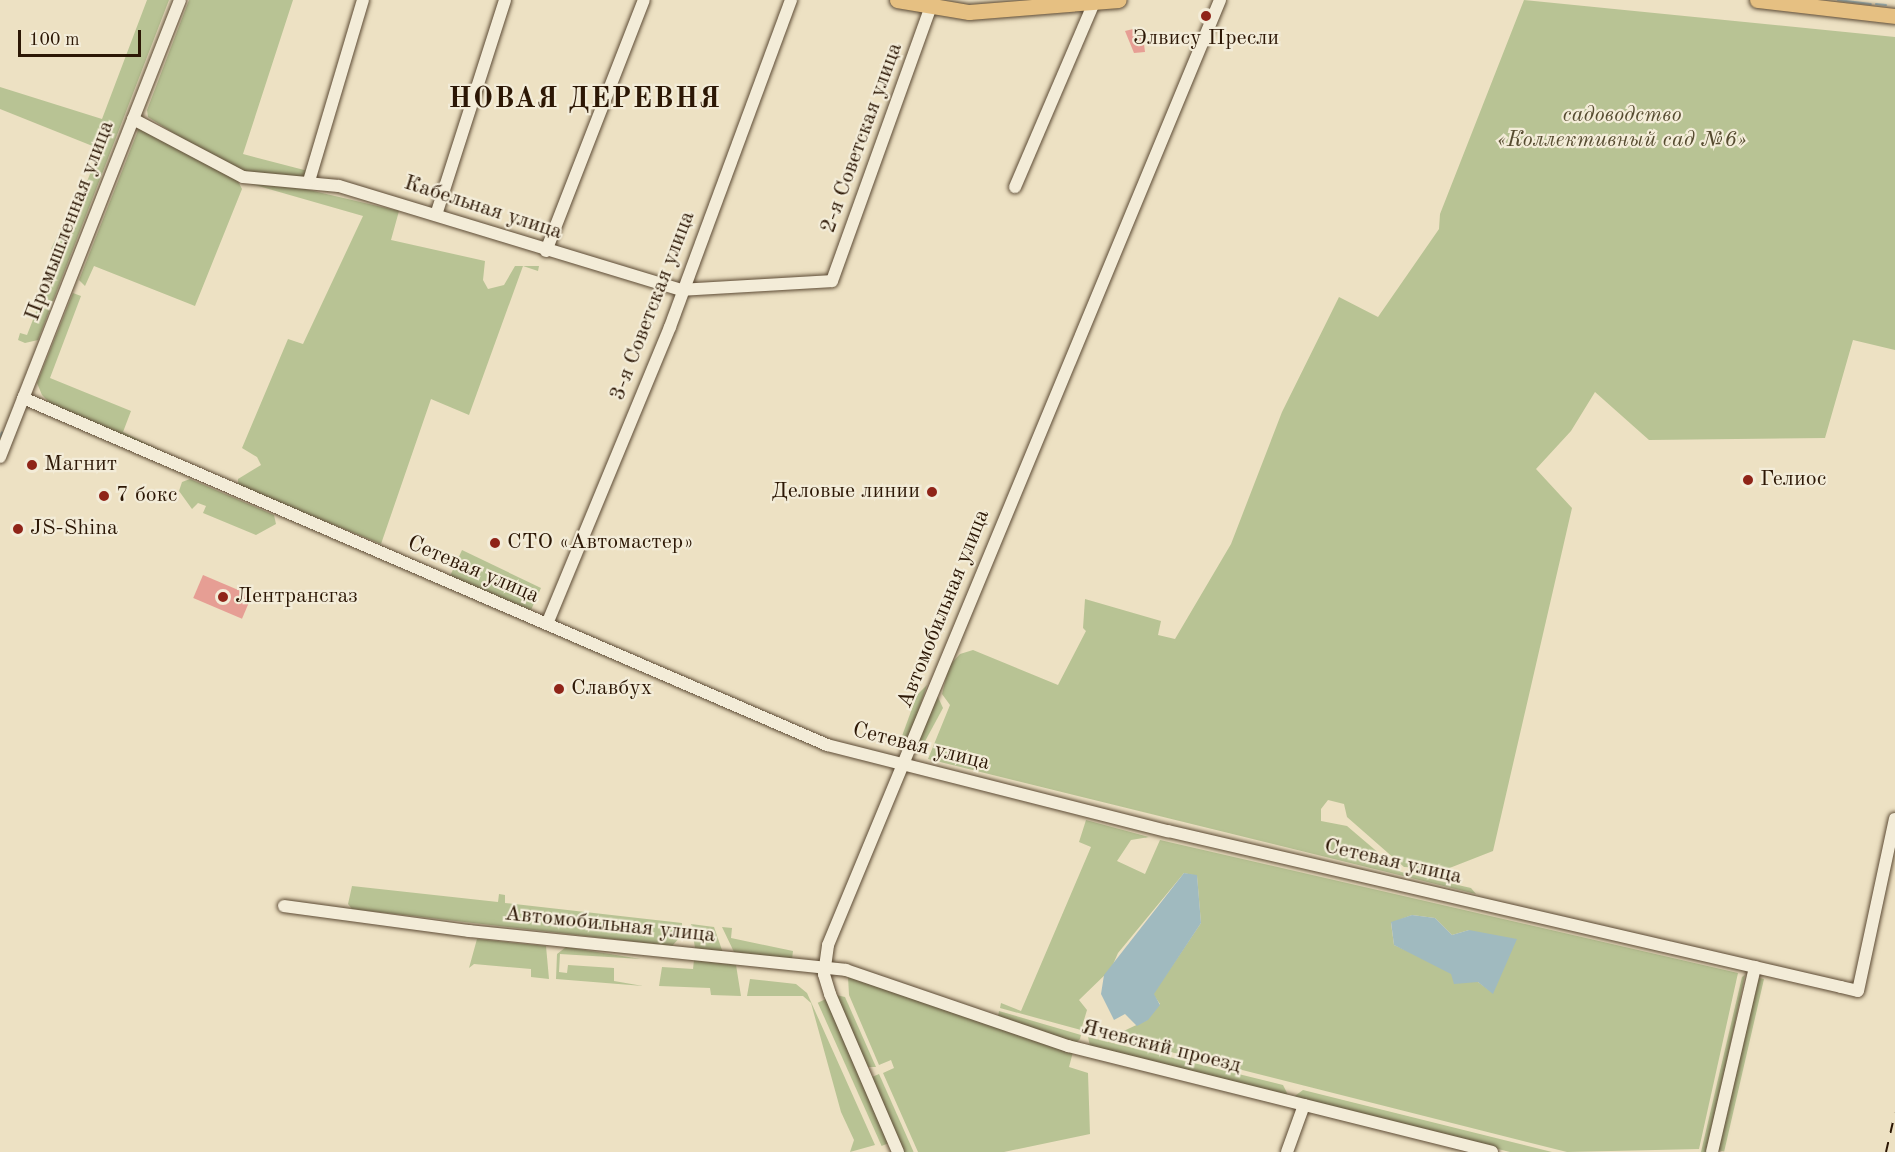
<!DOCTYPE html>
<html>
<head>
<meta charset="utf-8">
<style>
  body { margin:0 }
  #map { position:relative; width:1895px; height:1152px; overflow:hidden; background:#ede1c3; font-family:"Old Standard TT",serif }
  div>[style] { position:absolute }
  .green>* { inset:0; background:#b8c394; transform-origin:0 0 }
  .water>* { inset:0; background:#a0babf }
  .stream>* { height:2px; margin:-1px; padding:0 1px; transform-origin:1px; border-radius:1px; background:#a0babf }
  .building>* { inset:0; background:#e69e94; transform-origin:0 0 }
  .roads { filter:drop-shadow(0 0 2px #5c4a34) drop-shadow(0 0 2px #5c4a34) }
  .minor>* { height:12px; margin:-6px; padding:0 6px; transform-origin:6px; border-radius:6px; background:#f3ecd8 }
  .major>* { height:15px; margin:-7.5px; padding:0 7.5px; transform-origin:7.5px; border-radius:7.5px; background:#e6c082 }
  .rail>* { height:2px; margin-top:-1px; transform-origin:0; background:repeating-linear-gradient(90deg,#2c1705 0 10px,transparent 0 20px) }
  .dots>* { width:16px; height:16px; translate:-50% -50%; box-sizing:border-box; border:3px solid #f3ecd8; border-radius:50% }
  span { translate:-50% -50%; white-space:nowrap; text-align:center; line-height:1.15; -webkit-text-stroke:4.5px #f3ecd8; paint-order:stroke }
  .poi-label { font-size:22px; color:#2c1705 }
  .left { translate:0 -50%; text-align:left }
  .right { translate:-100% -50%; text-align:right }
  .park-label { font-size:22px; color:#564b30; font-style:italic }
  .street-label { font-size:22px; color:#2c1705 }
  .district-label { font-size:28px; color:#2c1705; font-weight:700; letter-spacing:1.5px }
  .scale { position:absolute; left:18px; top:30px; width:123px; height:27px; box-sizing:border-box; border:3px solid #2c1705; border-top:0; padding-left:8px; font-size:18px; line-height:21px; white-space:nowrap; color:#2c1705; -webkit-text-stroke:4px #f3ecd8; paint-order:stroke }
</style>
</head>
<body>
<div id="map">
  <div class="green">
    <i style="clip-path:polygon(147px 0,169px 0,38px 340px,25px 343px,18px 340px,20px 333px,27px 335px,59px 253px,51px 249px,66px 217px,72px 219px,100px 149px,0 109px,0 87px,102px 119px)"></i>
    <i style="clip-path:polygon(189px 0,293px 0,243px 154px,308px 171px,306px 179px,262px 178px,229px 168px,148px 117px,147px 110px)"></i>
    <i style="clip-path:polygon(1524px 0,1895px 37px,1895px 350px,1853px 340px,1825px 438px,1649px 440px,1595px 392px,1571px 431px,1536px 469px,1572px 508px,1493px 851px,1447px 869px,1404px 867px,1347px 817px,1344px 804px,1328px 800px,1321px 809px,1321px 821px,1347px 826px,1401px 872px,1471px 888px,1476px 894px,928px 759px,950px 705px,942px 694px,949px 666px,960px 654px,973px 650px,1058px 685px,1086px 631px,1083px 628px,1085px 599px,1161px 621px,1158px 635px,1175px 639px,1231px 544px,1282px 412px,1339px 297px,1378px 317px,1439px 229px,1440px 214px)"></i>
    <i style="clip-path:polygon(139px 128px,236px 177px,242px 189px,195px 306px,94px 266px,85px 286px,79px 280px)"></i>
    <i style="clip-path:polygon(251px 184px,305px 189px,399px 211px,391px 240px,485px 261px,483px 280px,488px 289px,504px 285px,515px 266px,539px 266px,538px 271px,523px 266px,469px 415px,431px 399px,381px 544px,238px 486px,238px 479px,261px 465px,257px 457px,242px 448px,288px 339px,303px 344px,363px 216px)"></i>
    <i style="clip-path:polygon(73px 293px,81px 296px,50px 378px,131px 411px,123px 432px,176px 458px,53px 406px,42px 395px,37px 383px)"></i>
    <i style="clip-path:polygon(190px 479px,274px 515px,276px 524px,256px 535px,203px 513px,206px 506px,198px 503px,192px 509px,179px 491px,182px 482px)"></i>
    <i style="clip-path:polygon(462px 550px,541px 588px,531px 610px,450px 576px)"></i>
    <i style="clip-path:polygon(927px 685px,909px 739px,902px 736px,917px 695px)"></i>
    <i style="clip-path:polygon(937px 695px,943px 708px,923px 745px,917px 743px)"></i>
    <i style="clip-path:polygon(evenodd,1086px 820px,1149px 837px,1131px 840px,1117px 861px,1145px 874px,1160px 840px,1738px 973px,1699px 1149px,1567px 1152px,1111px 1037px,1147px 1020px,1160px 1004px,1153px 994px,1201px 923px,1197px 876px,1184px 873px,1118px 953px,1111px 969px,1079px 1000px,1087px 1010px,1081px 1030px,1000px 1008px,1001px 1003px,1021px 1011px,1091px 847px,1079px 842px,1086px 820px,1412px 915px,1435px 918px,1452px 935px,1469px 930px,1493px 993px,1478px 982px,1394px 945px,1391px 923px,1412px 915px)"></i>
    <i style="clip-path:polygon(352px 886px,498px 902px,499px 894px,505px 895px,505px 903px,682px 923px,682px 935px,672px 946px,352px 909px,348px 904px)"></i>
    <i style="clip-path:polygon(691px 924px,714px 927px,723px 953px,695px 948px)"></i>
    <i style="clip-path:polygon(722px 927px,732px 928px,731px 938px,793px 951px,792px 959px,734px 952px)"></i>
    <i style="clip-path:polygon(477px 939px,546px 946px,549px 979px,531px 977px,531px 969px,474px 964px,469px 968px)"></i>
    <i style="clip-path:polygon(566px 947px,641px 959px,560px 954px,559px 972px,567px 973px,568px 965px,614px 968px,614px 981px,643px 986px,556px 979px,557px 954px)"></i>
    <i style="clip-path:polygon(694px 960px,736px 965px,741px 996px,711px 995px,710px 988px,659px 986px,662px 967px,693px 969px)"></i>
    <i style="clip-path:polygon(1745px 975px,1708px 1152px,1701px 1152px,1742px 977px)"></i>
    <i style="clip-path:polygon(848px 977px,1073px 1052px,1069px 1067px,1088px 1073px,1090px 1134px,1004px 1152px,918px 1152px,883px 1073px,894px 1068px,891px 1060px,879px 1065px,849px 995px)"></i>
    <i style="clip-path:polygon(750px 979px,796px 984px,807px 993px,875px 1145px,850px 1152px,854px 1140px,841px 1112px,811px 1003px,803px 996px,747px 996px)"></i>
    <i style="left:1764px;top:979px;width:177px;height:7px;rotate:103deg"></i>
    <i style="clip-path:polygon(836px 995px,845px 997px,876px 1067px,865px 1067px)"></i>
    <i style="left:826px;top:999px;width:157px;height:9px;rotate:66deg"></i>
    <i style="clip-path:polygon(999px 1011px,1081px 1035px,1080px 1039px,1076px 1043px,998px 1017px)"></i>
    <i style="clip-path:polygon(1088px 1037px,1283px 1085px,1289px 1097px,1090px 1046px)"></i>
    <i style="left:879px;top:1074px;width:85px;height:10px;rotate:66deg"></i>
    <i style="clip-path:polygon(1303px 1090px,1552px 1152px,1510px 1152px,1292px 1098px)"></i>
  </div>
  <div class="water">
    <i style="clip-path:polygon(1184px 873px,1197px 875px,1201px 923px,1154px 994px,1160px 1005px,1148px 1020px,1137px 1026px,1125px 1014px,1114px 1020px,1101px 994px,1104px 975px)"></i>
    <i style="clip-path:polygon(1412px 915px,1435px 918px,1452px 935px,1469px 930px,1517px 939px,1493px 994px,1478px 982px,1454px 984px,1451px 974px,1394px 945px,1391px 922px)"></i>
  </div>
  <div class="stream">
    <i style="left:1838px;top:0;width:33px;rotate:7deg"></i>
    <i style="left:1876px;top:4px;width:10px;rotate:6deg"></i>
    <i style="left:0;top:437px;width:5px;rotate:-68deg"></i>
  </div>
  <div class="building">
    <i style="clip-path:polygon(1133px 29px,1143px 36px,1145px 52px,1134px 53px,1125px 31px)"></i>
    <i style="left:203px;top:575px;width:53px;height:25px;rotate:23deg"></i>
  </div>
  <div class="roads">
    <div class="minor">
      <i style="left:133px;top:119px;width:124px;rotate:27.8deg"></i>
      <i style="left:243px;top:177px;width:96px;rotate:5.4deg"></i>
      <i style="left:339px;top:186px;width:357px;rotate:16.9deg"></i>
      <i style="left:681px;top:290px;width:151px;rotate:-3.4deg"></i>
      <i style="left:832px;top:281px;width:289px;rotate:-70.2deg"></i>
      <i style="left:309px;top:181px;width:189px;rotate:-73.4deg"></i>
      <i style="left:1015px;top:187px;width:200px;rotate:-66.8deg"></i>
      <i style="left:436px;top:215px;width:226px;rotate:-72.2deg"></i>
      <i style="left:546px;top:251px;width:269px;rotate:-68.7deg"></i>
      <i style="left:23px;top:398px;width:876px;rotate:23.34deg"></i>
      <i style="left:827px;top:745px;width:352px;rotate:14.2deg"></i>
      <i style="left:1168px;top:831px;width:691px;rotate:13.05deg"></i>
      <i style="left:1841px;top:987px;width:17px;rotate:13deg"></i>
      <i style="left:1858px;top:991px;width:176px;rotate:-77.9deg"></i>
      <i style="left:0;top:457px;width:491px;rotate:-68.5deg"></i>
      <i style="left:547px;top:624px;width:321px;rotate:-67.5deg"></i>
      <i style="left:670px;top:327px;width:349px;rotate:-69.7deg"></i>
      <i style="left:284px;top:906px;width:187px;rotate:7.7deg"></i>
      <i style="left:469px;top:931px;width:379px;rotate:5.9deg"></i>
      <i style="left:846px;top:970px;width:235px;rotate:18.9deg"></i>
      <i style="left:1068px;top:1046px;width:437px;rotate:14deg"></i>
      <i style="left:898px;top:1152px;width:172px;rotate:-113.3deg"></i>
      <i style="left:830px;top:994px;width:21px;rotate:-107deg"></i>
      <i style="left:824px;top:974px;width:29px;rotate:-82deg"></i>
      <i style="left:828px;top:945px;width:1023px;rotate:-67.47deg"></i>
      <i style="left:1287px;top:1152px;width:50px;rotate:-70.1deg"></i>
      <i style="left:1712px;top:1152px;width:190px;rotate:-76.9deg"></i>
    </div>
    <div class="major">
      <i style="left:897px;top:0;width:73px;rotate:9.5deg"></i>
      <i style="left:969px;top:12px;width:150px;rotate:-4.6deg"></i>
      <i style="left:1757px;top:0;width:139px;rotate:6.6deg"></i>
    </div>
  </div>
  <div class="rail">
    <i style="left:1886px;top:1152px;width:40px;rotate:-77deg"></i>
  </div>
  <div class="dots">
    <i style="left:1206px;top:16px;background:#8f2418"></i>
    <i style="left:32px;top:465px;background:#8f2418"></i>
    <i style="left:1748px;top:480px;background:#8f2418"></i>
    <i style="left:932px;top:492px;background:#8f2418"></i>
    <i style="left:104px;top:496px;background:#8f2418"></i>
    <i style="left:18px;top:529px;background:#8f2418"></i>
    <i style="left:495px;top:543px;background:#8f2418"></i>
    <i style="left:223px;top:597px;background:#8f2418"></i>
    <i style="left:559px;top:689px;background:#8f2418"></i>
  </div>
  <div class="poi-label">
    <span style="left:1206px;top:39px">Элвису Пресли</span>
    <span class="left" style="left:44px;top:465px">Магнит</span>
    <span class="left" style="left:1760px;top:480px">Гелиос</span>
    <span class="right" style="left:920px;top:492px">Деловые линии</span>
    <span class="left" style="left:116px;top:496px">7 бокс</span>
    <span class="left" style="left:30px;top:529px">JS-Shina</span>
    <span class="left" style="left:507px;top:543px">СТО «Автомастер»</span>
    <span class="left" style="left:235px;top:597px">Лентрансгаз</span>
    <span class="left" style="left:571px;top:689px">Славбух</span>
  </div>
  <div class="park-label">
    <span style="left:1622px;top:128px">садоводство<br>«Коллективный сад №6»</span>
  </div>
  <div class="street-label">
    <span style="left:862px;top:138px;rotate:-70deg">2-я Советская улица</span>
    <span style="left:483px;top:208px;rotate:18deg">Кабельная улица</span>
    <span style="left:70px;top:221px;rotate:-69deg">Промышленная улица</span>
    <span style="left:653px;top:306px;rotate:-69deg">3-я Советская улица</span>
    <span style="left:473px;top:570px;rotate:23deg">Сетевая улица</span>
    <span style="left:944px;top:609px;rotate:-68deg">Автомобильная улица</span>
    <span style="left:921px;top:747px;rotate:14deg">Сетевая улица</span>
    <span style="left:1393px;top:862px;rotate:13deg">Сетевая улица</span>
    <span style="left:610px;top:925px;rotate:6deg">Автомобильная улица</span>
    <span style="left:1161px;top:1047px;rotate:14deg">Ячевский проезд</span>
  </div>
  <div class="district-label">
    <span style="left:585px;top:100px">НОВАЯ ДЕРЕВНЯ</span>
  </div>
  <div class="scale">100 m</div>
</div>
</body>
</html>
